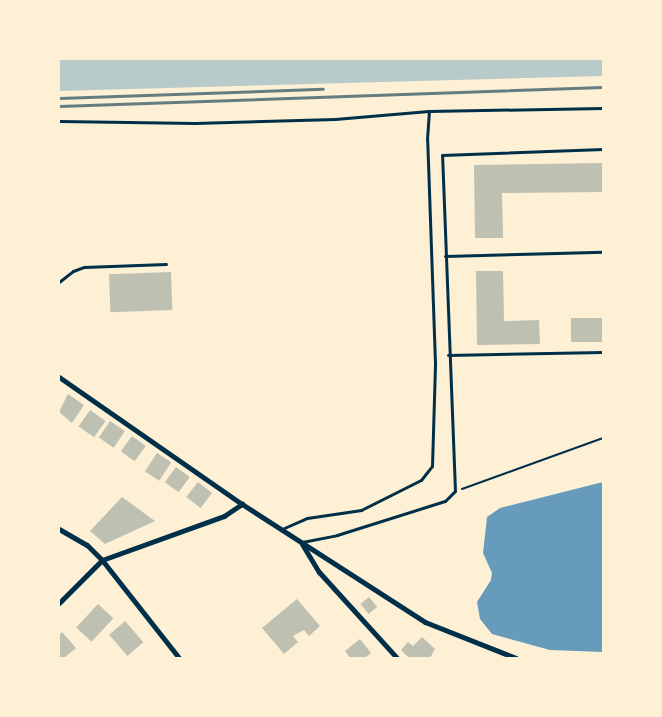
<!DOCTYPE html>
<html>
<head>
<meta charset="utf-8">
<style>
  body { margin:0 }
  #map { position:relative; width:662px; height:717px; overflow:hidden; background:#fdf0d5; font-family:Helvetica,sans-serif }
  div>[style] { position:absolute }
  .green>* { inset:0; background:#b9caca }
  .water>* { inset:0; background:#669bbc }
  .building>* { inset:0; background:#bec0b2; transform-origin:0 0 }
  .path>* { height:2px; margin:-1px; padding:0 1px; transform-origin:1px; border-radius:1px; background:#003049 }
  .service>* { height:3px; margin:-1.5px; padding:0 1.5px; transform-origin:1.5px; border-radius:1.5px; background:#003049 }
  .minor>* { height:5px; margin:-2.5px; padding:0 2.5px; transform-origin:2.5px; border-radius:2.5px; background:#003049 }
  .rail>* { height:3px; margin:-1.5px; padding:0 1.5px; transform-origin:1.5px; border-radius:1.5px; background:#657d81 }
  span { translate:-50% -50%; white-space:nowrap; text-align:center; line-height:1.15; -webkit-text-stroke:4.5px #fdf0d5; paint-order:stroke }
  .frame { position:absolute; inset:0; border:60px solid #fdf0d5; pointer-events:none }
</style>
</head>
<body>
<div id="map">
  <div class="green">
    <i style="clip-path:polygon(59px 59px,603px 59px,603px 76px,59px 91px)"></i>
  </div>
  <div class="water">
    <i style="clip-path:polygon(603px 482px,603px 652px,550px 650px,492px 634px,480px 619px,477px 602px,491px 580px,492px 573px,483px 553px,487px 517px,500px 508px)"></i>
  </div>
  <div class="building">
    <i style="clip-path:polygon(603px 163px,603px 192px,502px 193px,503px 238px,475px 238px,474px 165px)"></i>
    <i style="clip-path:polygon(476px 271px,503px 271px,504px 321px,539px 320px,540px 344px,477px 345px)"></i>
    <i style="left:171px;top:272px;width:38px;height:62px;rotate:88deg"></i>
    <i style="left:603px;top:318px;width:24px;height:32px;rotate:90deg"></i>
    <i style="clip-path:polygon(68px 394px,84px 405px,72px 423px,59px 412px)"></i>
    <i style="left:90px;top:410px;width:19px;height:20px;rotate:35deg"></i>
    <i style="left:110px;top:421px;width:18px;height:20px;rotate:34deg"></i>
    <i style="left:132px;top:436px;width:17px;height:19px;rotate:36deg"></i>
    <i style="left:157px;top:453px;width:17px;height:22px;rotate:33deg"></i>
    <i style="left:176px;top:467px;width:17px;height:19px;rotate:36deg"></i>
    <i style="left:198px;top:482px;width:18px;height:19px;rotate:38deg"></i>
    <i style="clip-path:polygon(122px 497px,155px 521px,105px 544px,90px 531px)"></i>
    <i style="left:369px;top:597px;width:13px;height:11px;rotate:51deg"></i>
    <i style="clip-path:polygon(297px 599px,320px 626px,309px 636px,304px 630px,293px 636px,298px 642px,284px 654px,262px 628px)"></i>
    <i style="left:98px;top:604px;width:21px;height:32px;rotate:43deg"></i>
    <i style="left:125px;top:621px;width:28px;height:21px;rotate:49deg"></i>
    <i style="clip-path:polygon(62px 632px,76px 648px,64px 658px,59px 658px,59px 635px)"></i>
    <i style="clip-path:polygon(422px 637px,435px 649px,430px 658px,409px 658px,401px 650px,408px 642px,413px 646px)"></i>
    <i style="clip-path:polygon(360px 639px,371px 653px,365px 658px,350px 658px,345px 651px)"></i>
  </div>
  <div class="path">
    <i style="left:462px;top:489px;width:150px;rotate:-19.9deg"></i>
  </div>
  <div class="service">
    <i style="left:59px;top:121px;width:136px;rotate:0.8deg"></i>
    <i style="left:195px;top:123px;width:140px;rotate:-1.6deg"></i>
    <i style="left:335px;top:119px;width:94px;rotate:-4.9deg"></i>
    <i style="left:429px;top:111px;width:174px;rotate:-1deg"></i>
    <i style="left:445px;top:256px;width:158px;rotate:-1.5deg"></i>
    <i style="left:59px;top:282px;width:18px;rotate:-38deg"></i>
    <i style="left:73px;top:271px;width:12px;rotate:-20deg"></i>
    <i style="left:84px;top:267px;width:82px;rotate:-2.1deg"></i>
    <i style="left:448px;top:355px;width:155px;rotate:-1.1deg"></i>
    <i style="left:282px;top:529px;width:27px;rotate:-24deg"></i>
    <i style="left:307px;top:518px;width:55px;rotate:-8.4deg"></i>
    <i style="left:361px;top:510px;width:67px;rotate:-26.6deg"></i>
    <i style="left:421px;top:480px;width:18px;rotate:-52deg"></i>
    <i style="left:432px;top:466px;width:103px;rotate:-88.3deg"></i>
    <i style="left:435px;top:363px;width:224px;rotate:-92deg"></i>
    <i style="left:427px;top:139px;width:28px;rotate:-86deg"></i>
    <i style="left:302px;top:542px;width:36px;rotate:-11deg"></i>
    <i style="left:337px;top:535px;width:113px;rotate:-17.5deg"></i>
    <i style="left:445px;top:501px;width:14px;rotate:-45deg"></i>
    <i style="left:455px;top:491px;width:336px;rotate:-92.2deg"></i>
    <i style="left:442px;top:155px;width:161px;rotate:-2.1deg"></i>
  </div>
  <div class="minor">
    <i style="left:59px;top:377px;width:223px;rotate:34.8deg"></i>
    <i style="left:242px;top:504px;width:218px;rotate:32.8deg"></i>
    <i style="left:425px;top:622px;width:98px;rotate:21.6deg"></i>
    <i style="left:59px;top:529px;width:32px;rotate:30deg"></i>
    <i style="left:87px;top:545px;width:21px;rotate:45deg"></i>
    <i style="left:102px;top:560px;width:125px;rotate:51.8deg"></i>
    <i style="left:302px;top:544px;width:33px;rotate:59deg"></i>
    <i style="left:319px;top:572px;width:116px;rotate:47.8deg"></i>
    <i style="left:59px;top:603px;width:61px;rotate:-45deg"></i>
    <i style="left:102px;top:560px;width:130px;rotate:-19.8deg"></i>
    <i style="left:224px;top:516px;width:22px;rotate:-34deg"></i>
  </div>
  <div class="rail">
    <i style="left:59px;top:98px;width:264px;rotate:-2deg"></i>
    <i style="left:59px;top:106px;width:544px;rotate:-2deg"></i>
  </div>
  <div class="frame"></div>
</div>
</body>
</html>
